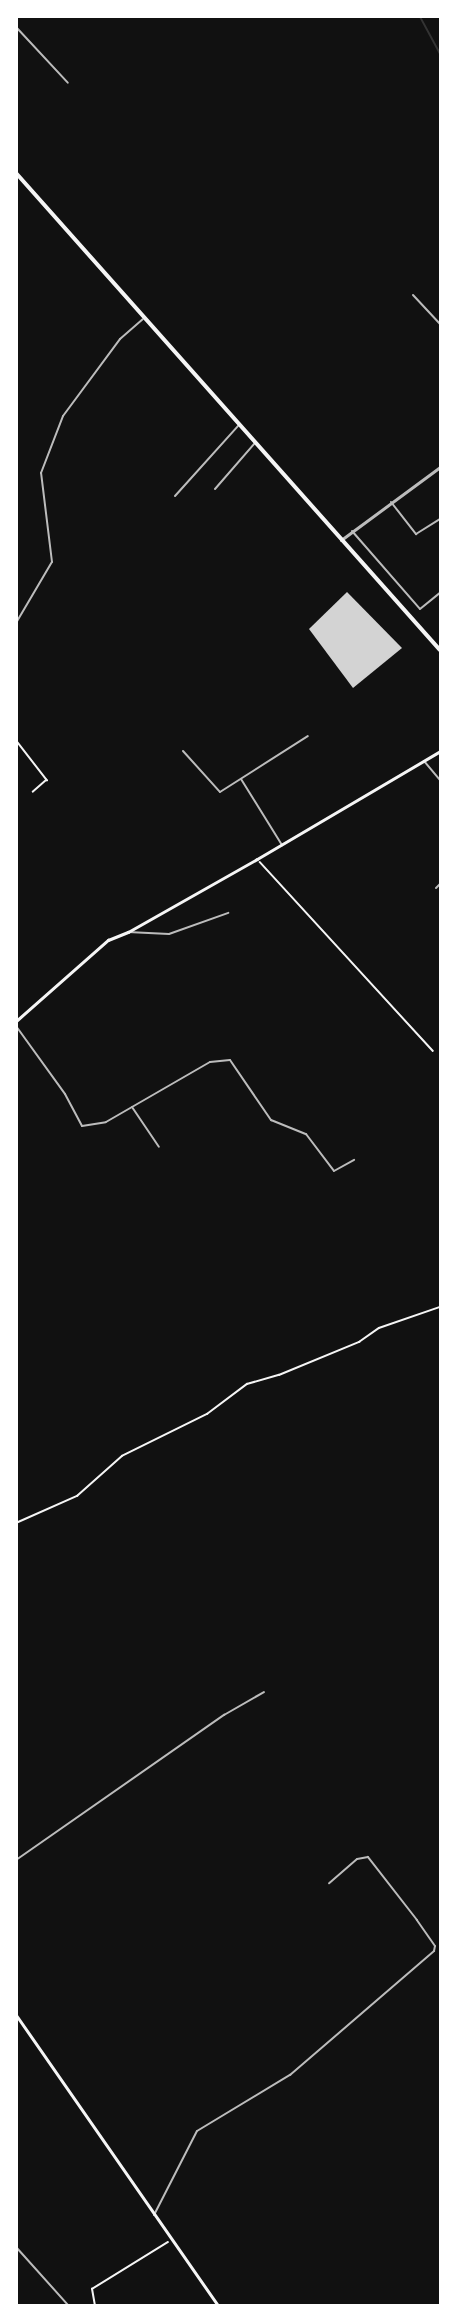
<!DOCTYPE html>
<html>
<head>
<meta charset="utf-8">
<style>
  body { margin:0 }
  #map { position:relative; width:457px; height:2322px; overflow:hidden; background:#111; font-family:"Varela Round",sans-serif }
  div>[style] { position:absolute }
  .stream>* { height:1.5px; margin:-0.75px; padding:0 0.75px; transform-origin:0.75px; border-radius:0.75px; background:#333 }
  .building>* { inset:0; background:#d3d3d3 }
  .path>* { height:1.5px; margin:-0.75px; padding:0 0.75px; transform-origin:0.75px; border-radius:0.75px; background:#f5f5f5 }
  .minor>* { height:2px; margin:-1px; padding:0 1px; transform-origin:1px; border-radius:1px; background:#bcbcbc }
  .tertiary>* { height:3px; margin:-1.5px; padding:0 1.5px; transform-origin:1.5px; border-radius:1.5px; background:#bcbcbc }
  .secondary>* { height:3px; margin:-1.5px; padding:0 1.5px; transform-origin:1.5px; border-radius:1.5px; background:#f5f5f5 }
  .primary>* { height:4px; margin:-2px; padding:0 2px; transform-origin:2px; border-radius:2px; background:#f5f5f5 }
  span { translate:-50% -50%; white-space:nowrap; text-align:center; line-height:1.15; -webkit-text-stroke:4.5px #fff; paint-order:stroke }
  .frame { position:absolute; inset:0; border:18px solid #fff; pointer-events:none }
</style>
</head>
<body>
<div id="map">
  <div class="stream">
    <i style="left:420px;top:16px;width:42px;rotate:61.6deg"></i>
  </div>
  <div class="building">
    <i style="clip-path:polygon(347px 592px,402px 648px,353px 688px,309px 629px)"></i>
  </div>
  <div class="path">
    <i style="left:16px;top:740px;width:51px;rotate:52.2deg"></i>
    <i style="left:47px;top:780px;width:18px;rotate:139deg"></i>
    <i style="left:260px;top:862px;width:256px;rotate:47.5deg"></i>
    <i style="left:16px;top:1523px;width:67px;rotate:-23.9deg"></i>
    <i style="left:77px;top:1496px;width:60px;rotate:-41.6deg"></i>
    <i style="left:122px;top:1456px;width:95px;rotate:-26.3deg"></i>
    <i style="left:207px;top:1414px;width:50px;rotate:-36.9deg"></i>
    <i style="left:247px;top:1384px;width:33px;rotate:-16deg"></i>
    <i style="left:279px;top:1375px;width:87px;rotate:-22.4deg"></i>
    <i style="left:359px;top:1342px;width:24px;rotate:-35deg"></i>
    <i style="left:379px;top:1328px;width:65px;rotate:-19deg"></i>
    <i style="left:95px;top:2306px;width:17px;rotate:-100deg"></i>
    <i style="left:92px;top:2289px;width:89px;rotate:-31.7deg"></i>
  </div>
  <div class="minor">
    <i style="left:16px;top:27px;width:76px;rotate:47.1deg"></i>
    <i style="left:413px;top:295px;width:40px;rotate:47deg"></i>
    <i style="left:215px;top:489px;width:61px;rotate:-49deg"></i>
    <i style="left:175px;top:496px;width:96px;rotate:-48deg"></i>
    <i style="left:391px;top:502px;width:41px;rotate:52deg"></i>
    <i style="left:416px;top:534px;width:28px;rotate:-32deg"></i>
    <i style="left:352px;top:531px;width:103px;rotate:48.9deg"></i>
    <i style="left:420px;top:609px;width:26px;rotate:-39deg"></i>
    <i style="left:16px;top:623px;width:71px;rotate:-59.5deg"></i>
    <i style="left:52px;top:562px;width:90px;rotate:-97deg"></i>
    <i style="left:41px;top:473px;width:61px;rotate:-68.9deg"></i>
    <i style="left:63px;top:416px;width:96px;rotate:-53.5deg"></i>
    <i style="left:120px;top:339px;width:30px;rotate:-41deg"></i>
    <i style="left:183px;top:751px;width:55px;rotate:47.9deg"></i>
    <i style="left:220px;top:792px;width:104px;rotate:-32.5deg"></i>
    <i style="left:424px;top:761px;width:25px;rotate:50deg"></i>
    <i style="left:241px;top:779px;width:78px;rotate:58.2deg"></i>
    <i style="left:436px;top:888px;width:6px;rotate:-45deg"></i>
    <i style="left:128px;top:932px;width:41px;rotate:2.8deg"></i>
    <i style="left:169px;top:934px;width:63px;rotate:-19.6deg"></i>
    <i style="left:16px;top:1026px;width:84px;rotate:54.2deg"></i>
    <i style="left:65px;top:1094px;width:36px;rotate:62deg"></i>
    <i style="left:82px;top:1126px;width:24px;rotate:-9deg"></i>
    <i style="left:106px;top:1122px;width:120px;rotate:-30deg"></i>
    <i style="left:210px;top:1062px;width:20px;rotate:-6deg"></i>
    <i style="left:230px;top:1060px;width:73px;rotate:55.7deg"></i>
    <i style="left:271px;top:1120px;width:38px;rotate:22deg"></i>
    <i style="left:306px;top:1134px;width:46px;rotate:52.9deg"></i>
    <i style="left:334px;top:1171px;width:23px;rotate:-29deg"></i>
    <i style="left:132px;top:1107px;width:48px;rotate:56deg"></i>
    <i style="left:16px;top:1860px;width:254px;rotate:-34.9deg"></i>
    <i style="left:224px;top:1715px;width:46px;rotate:-29.9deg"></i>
    <i style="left:154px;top:2215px;width:94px;rotate:-62.9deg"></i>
    <i style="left:197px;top:2131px;width:109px;rotate:-31.1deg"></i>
    <i style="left:290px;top:2075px;width:190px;rotate:-40.7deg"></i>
    <i style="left:434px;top:1951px;width:5px;rotate:-79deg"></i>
    <i style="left:435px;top:1946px;width:32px;rotate:-125deg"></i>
    <i style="left:417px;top:1920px;width:80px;rotate:-127.9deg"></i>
    <i style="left:368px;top:1857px;width:11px;rotate:170deg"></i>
    <i style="left:357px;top:1859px;width:37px;rotate:139deg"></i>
    <i style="left:16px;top:2247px;width:79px;rotate:48.1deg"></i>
  </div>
  <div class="tertiary">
    <i style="left:341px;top:540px;width:123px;rotate:-36.4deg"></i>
  </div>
  <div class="secondary">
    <i style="left:16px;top:1021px;width:123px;rotate:-41.4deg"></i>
    <i style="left:108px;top:940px;width:22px;rotate:-22deg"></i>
    <i style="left:128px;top:932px;width:148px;rotate:-29.5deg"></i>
    <i style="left:257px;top:859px;width:212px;rotate:-30.5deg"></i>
    <i style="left:16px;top:2015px;width:354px;rotate:55.2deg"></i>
  </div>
  <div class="primary">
    <i style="left:16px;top:173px;width:638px;rotate:48.37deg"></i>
  </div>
  <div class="frame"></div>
</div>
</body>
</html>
